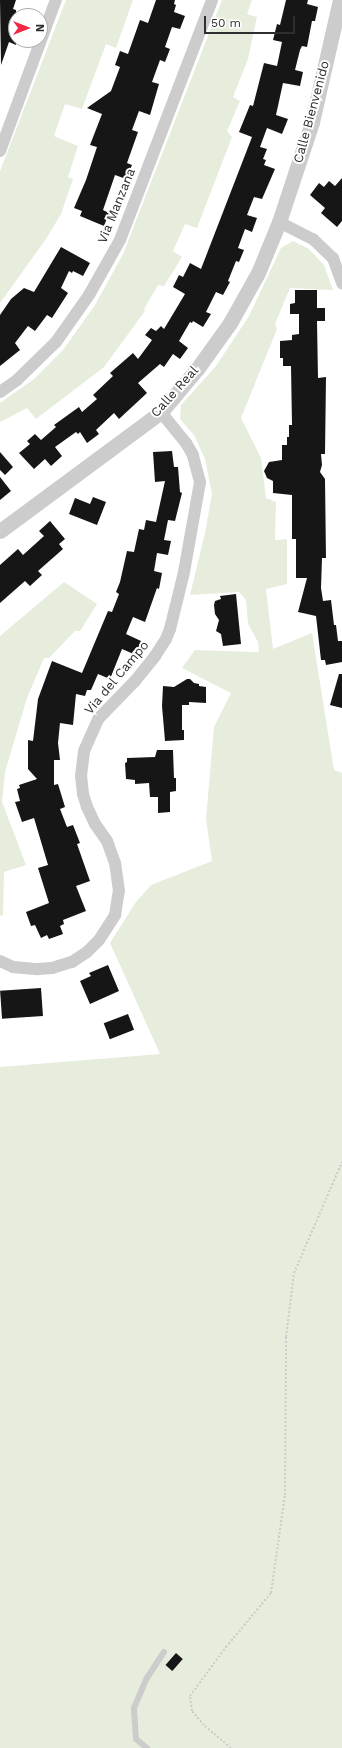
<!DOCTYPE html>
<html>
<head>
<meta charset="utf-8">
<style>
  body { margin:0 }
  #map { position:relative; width:342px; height:1748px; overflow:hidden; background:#fff; font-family:"Work Sans",sans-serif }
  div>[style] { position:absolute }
  .green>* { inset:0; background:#e6eddc }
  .building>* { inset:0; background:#161616; transform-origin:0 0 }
  .path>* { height:2px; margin-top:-1px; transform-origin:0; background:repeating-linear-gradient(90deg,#ccc 0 2px,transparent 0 4px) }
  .service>* { height:6px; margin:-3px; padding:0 3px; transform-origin:3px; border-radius:3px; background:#ccc }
  .minor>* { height:12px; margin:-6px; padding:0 6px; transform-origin:6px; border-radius:6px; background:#ccc }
  .tertiary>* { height:15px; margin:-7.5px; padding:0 7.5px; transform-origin:7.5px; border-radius:7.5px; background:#ccc }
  span { translate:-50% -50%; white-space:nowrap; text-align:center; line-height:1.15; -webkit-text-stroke:4px #fff; paint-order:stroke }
  .street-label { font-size:13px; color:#2f2f2f }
  .north { position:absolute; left:8px; top:8px; width:40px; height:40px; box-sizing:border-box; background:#fff; border:1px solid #acacac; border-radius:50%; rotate:90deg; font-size:11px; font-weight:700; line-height:16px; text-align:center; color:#2f2f2f }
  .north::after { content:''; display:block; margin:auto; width:14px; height:18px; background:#ee2845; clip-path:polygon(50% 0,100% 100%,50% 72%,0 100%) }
  .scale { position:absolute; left:204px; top:16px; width:91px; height:18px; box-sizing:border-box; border:2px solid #2f2f2f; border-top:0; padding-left:5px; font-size:12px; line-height:14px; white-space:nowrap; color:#2f2f2f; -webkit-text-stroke:3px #fff; paint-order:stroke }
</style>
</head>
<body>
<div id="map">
  <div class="green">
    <i style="clip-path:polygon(66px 0,133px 0,116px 48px,106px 44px,82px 109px,65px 104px,54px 136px,78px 146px,68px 177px,73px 179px,61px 214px,46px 239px,0 303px,0 171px)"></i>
    <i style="clip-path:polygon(222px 0,252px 0,247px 14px,257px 17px,248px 59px,233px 97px,240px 101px,227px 131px,232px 137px,197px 228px,185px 224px,173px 251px,182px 257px,164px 286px,158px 285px,144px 309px,145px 311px,104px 367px,36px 419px,27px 408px,0 422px,0 403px,34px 379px,63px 350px,95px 305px,123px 254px)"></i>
    <i style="clip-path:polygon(293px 241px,309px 249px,324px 265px,333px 290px,290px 288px,275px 324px,277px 329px,241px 418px,261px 458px,266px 498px,276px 502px,275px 540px,287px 539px,287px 584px,266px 589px,273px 649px,312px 633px,334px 770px,342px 773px,342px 1748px,0 1748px,0 1067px,160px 1054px,110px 943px,136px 902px,151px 885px,212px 861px,206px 819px,214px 727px,231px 693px,182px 668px,195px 650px,259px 652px,258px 642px,248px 624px,246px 600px,239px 592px,190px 595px,205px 533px,212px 494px,205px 459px,194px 435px,180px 419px,181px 405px,216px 366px,249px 316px,281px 248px)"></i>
    <i style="clip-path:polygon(64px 582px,97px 604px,80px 631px,75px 631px,49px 658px,44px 658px,27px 698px,5px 772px,2px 802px,26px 865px,4px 872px,3px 915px,0 916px,0 636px)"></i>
  </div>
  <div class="building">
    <i style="clip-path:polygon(0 0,16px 0,13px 9px,16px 10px,16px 45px,9px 42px,1px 65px)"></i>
    <i style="clip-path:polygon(156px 0,175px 0,174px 4px,176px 5px,174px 12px,185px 16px,180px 29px,172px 27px,165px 47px,170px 49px,165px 62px,160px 60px,152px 82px,159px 84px,150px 115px,139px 111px,132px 130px,138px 132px,127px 163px,132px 165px,126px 179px,115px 175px,103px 210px,109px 213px,104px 226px,80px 216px,82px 211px,74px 208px,86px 180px,97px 147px,90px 145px,102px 114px,87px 108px,111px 91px,120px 67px,115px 65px,120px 51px,128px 54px,140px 20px,148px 23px)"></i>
    <i style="clip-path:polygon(286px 0,308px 0,307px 4px,318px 7px,315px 21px,312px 21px,307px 47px,302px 46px,300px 50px,295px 70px,303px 72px,300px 86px,283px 83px,276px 115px,288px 119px,282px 134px,267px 128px,260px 147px,267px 149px,263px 159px,266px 160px,264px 165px,275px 169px,262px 199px,254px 197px,247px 215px,257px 218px,252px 232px,245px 229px,238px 248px,244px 250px,239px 262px,236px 261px,228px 281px,230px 282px,223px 295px,216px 292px,206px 312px,211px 314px,203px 327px,193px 321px,192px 323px,190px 322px,179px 341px,188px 348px,180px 359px,173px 354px,164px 367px,160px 364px,138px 383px,147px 393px,119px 419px,114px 413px,96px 430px,99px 434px,87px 443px,80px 432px,78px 434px,76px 432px,55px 447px,62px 456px,51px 466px,45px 459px,34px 469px,19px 453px,30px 444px,27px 441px,35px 434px,41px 440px,56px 427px,54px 425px,79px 407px,82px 412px,97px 399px,93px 395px,113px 376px,110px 373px,133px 353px,138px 359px,152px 340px,145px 335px,151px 328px,156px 331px,161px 326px,164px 329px,185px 294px,173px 287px,179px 275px,183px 277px,190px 263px,201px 269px,252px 137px,239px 132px,250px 105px,253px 106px,264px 63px,277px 66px,282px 42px,273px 40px,277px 24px,280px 25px)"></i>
    <i style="clip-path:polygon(342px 178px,342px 221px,337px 227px,321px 213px,325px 208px,310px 195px,319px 183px,324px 187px,329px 181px,335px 186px)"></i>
    <i style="clip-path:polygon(61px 247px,90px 263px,83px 276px,73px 271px,72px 273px,69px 271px,61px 288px,68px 293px,52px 318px,47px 315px,35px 331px,28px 326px,15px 343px,20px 350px,0 366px,0 315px,11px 299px,24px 288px,34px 292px)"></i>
    <i style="clip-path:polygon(295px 290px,317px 290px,317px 308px,325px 308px,325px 321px,317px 321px,318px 378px,326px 377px,325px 454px,321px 454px,322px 465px,320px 472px,325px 479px,326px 558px,322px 558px,321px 588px,323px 601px,331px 600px,334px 625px,336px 625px,338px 641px,342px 641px,342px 662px,326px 665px,325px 660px,321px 660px,316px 616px,298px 612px,307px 578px,296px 578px,296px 539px,292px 539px,292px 495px,273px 493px,273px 481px,267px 478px,264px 471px,269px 462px,282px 460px,282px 445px,287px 445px,287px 437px,289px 437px,289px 425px,292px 425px,291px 366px,283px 366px,283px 358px,280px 358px,280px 341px,292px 340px,292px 335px,299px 334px,299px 314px,290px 314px,290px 304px,295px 303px)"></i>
    <i style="clip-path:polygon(172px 451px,174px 467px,178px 467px,180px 492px,182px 493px,175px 521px,168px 520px,164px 540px,171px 541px,168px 555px,157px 553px,154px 571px,162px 573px,159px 589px,157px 588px,145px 622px,133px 617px,126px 634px,141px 641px,136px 655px,122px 649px,110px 679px,98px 674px,91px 690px,87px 690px,85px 696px,76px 694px,73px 725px,60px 723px,58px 743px,60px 760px,54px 760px,54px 785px,58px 784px,65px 807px,60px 809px,67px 827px,73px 825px,80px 843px,77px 844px,90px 881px,76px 886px,86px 911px,63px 920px,64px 924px,60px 926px,63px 934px,49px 939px,47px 935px,41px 938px,35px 925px,31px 926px,26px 912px,49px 903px,38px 868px,48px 865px,34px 818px,22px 822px,15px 802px,20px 801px,17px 789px,20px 788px,19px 785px,37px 779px,28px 769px,28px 740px,33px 741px,38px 699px,52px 661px,82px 673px,108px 611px,112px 612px,119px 594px,116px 592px,120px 582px,127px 551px,134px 552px,139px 529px,144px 530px,146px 520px,156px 522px,165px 481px,155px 482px,153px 452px)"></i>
    <i style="clip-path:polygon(0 452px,13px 467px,5px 475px,0 470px)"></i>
    <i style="clip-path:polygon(0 477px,11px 491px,0 500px)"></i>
    <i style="clip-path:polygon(93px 497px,106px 502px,97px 525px,69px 514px,75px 498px,90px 504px)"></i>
    <i style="clip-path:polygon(50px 521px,65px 539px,59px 544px,63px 549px,38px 571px,42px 575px,30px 586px,25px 581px,0 603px,0 565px,18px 549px,23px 555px,44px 536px,39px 531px)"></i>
    <i style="clip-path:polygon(236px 594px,241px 644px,223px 646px,221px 634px,216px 631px,219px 620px,215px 614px,214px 605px,215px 601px,221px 599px,220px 596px)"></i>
    <i style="clip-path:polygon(339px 674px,342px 674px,342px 708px,330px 705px)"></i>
    <i style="clip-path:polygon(187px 679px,190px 679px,194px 683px,199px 684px,199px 686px,206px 687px,206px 703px,189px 702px,189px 705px,182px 705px,182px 730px,184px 730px,184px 740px,165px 741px,162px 706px,163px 686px,174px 687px)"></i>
    <i style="clip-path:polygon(157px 750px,173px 750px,174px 778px,176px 778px,176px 791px,170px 792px,170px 812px,158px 813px,158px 797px,150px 797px,149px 783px,135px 784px,135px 780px,126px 779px,125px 763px,127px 762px,127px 758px,155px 757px)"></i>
    <i style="clip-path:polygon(108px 965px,119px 991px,90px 1004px,80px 981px,91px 976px,89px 973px)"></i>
    <i style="left:41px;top:988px;width:28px;height:41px;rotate:86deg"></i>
    <i style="left:128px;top:1014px;width:17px;height:26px;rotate:69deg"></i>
    <i style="left:176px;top:1653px;width:9px;height:16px;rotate:41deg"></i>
  </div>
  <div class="path">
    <i style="left:231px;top:1748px;width:35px;rotate:-140deg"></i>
    <i style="left:204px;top:1725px;width:18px;rotate:-131deg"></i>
    <i style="left:192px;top:1711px;width:15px;rotate:-98deg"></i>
    <i style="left:190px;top:1696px;width:61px;rotate:-53.7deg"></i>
    <i style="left:226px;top:1647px;width:70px;rotate:-50.2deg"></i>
    <i style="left:271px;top:1593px;width:99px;rotate:-81.9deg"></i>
    <i style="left:285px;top:1495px;width:158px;rotate:-89.6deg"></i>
    <i style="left:286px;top:1337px;width:64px;rotate:-82.9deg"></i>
    <i style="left:294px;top:1273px;width:121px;rotate:-66.6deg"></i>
  </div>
  <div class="service">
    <i style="left:147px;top:1748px;width:14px;rotate:-141deg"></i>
    <i style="left:136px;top:1739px;width:31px;rotate:-94deg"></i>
    <i style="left:134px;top:1708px;width:33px;rotate:-67deg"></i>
    <i style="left:147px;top:1678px;width:31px;rotate:-57deg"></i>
  </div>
  <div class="minor">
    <i style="left:0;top:151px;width:161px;rotate:-69.7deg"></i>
    <i style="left:279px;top:222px;width:38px;rotate:27deg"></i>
    <i style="left:313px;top:239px;width:28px;rotate:44deg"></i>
    <i style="left:333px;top:258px;width:27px;rotate:70deg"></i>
    <i style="left:0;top:392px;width:21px;rotate:-35deg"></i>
    <i style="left:17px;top:380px;width:54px;rotate:-44.3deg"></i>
    <i style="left:56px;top:342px;width:57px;rotate:-54.9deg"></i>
    <i style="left:89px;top:295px;width:63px;rotate:-60.6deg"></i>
    <i style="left:120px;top:240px;width:257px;rotate:-69deg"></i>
    <i style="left:0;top:961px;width:14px;rotate:25deg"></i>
    <i style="left:13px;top:967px;width:25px;rotate:5deg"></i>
    <i style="left:38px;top:969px;width:14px;rotate:-4deg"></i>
    <i style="left:52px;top:968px;width:21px;rotate:-17deg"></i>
    <i style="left:72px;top:962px;width:18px;rotate:-34deg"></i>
    <i style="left:87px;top:952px;width:17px;rotate:-45deg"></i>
    <i style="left:99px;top:940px;width:30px;rotate:-57deg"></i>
    <i style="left:115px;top:915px;width:24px;rotate:-81deg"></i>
    <i style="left:119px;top:891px;width:28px;rotate:-98deg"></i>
    <i style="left:115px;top:863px;width:23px;rotate:-110deg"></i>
    <i style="left:107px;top:841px;width:21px;rotate:-125deg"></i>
    <i style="left:95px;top:824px;width:19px;rotate:-115deg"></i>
    <i style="left:87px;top:807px;width:14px;rotate:-107deg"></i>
    <i style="left:83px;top:794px;width:18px;rotate:-96deg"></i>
    <i style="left:81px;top:776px;width:25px;rotate:-83deg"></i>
    <i style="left:84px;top:751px;width:36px;rotate:-66deg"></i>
    <i style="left:99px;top:718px;width:52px;rotate:-45.8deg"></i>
    <i style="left:135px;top:681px;width:32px;rotate:-51deg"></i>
    <i style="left:155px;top:656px;width:20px;rotate:-57deg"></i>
    <i style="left:166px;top:639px;width:11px;rotate:-68deg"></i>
    <i style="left:170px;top:629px;width:59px;rotate:-76.2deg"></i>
    <i style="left:184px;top:572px;width:91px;rotate:-79.9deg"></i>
    <i style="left:200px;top:482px;width:28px;rotate:-105deg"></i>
    <i style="left:193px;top:455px;width:14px;rotate:-120deg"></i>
    <i style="left:186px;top:443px;width:40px;rotate:-129deg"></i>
  </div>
  <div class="tertiary">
    <i style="left:0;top:531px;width:200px;rotate:-36.5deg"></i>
    <i style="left:161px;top:412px;width:56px;rotate:-50.1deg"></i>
    <i style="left:197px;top:369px;width:57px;rotate:-54.3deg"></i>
    <i style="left:230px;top:323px;width:57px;rotate:-60.8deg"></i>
    <i style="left:258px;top:273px;width:55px;rotate:-67.6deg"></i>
    <i style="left:279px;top:222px;width:105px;rotate:-71.7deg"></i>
    <i style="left:312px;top:122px;width:125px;rotate:-77.1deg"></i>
  </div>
  <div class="street-label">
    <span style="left:312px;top:112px;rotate:-75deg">Calle Bienvenido</span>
    <span style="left:117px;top:206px;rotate:-68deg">Via Manzana</span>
    <span style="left:175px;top:392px;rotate:-48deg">Calle Real</span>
    <span style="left:117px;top:678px;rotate:-50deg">Via del Campo</span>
  </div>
  <div class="north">N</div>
  <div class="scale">50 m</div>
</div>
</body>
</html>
